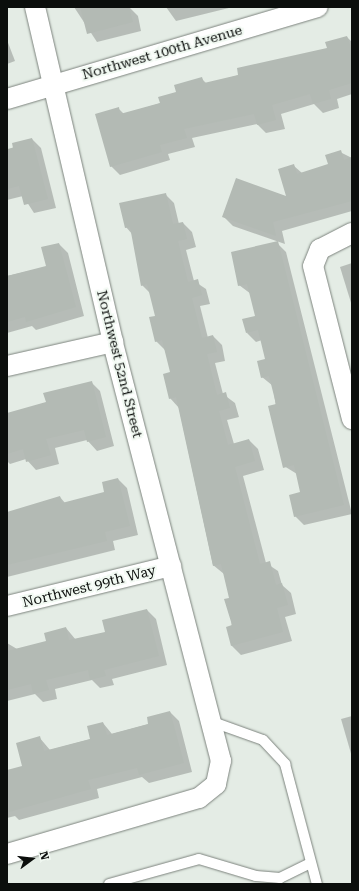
<!DOCTYPE html>
<html>
<head>
<meta charset="utf-8">
<style>
  body { margin:0 }
  #map { position:relative; width:359px; height:891px; overflow:hidden; background:#e4ece5; font-family:"Roboto Serif",serif }
  div>[style] { position:absolute }
  .shadow>* { inset:0; background:#0003 }
  .building>* { inset:0; background:#b3bab4 }
  .roads { filter:drop-shadow(0 0 1px #7c837d) drop-shadow(0 0 1px #7c837d) }
  .service>* { height:10px; margin:-5px; padding:0 5px; transform-origin:5px; border-radius:5px; background:#fff }
  .minor>* { height:20px; margin:-10px; padding:0 10px; transform-origin:10px; border-radius:10px; background:#fff }
  span { translate:-50% -50%; white-space:nowrap; text-align:center; line-height:1.15; -webkit-text-stroke:4px #f1f9f2; paint-order:stroke }
  .street-label { font-size:14px; color:#0b0e0c }
  .frame { position:absolute; inset:0; border:8px solid #0b0e0c; pointer-events:none }
  .north { position:absolute; left:12px; top:839px; width:40px; height:40px; -webkit-text-stroke:3px #f1f9f2; paint-order:stroke; rotate:75deg; font-size:11px; font-weight:700; line-height:16px; text-align:center; color:#0b0e0c }
  .north::after { content:''; display:block; margin:auto; width:14px; height:18px; background:#0b0e0c; clip-path:polygon(50% 0,100% 100%,50% 72%,0 100%) }
</style>
</head>
<body>
<div id="map">
  <div class="shadow">
    <i style="clip-path:polygon(74px 7px,129px 7px,138px 16px,141px 31px,97px 42px)"></i>
    <i style="clip-path:polygon(166px 7px,233px 7px,176px 21px)"></i>
    <i style="clip-path:polygon(347px 37px,352px 42px,352px 94px,337px 99px,339px 108px,323px 113px,314px 104px,281px 114px,285px 129px,266px 133px,257px 124px,192px 138px,195px 147px,168px 154px,170px 160px,120px 175px,111px 166px,118px 108px,124px 114px,161px 103px,201px 78px,207px 84px,239px 75px,329px 49px)"></i>
    <i style="clip-path:polygon(7px 40px,15px 61px,7px 64px)"></i>
    <i style="clip-path:polygon(32px 139px,41px 148px,56px 208px,34px 213px,23px 196px,7px 200px,7px 150px)"></i>
    <i style="clip-path:polygon(340px 152px,352px 158px,352px 211px,282px 231px,285px 244px,233px 226px,224px 217px,288px 198px,294px 166px,302px 173px,329px 165px)"></i>
    <i style="clip-path:polygon(165px 194px,174px 203px,179px 224px,183px 223px,192px 232px,196px 247px,186px 250px,194px 281px,206px 289px,210px 304px,200px 306px,208px 338px,213px 336px,222px 345px,225px 361px,215px 363px,223px 394px,235px 403px,239px 417px,227px 420px,234px 444px,249px 440px,258px 449px,264px 470px,243px 476px,266px 563px,278px 571px,282px 585px,291px 593px,296px 614px,285px 617px,292px 641px,241px 655px,232px 646px,231px 598px,224px 574px,213px 565px,179px 408px,170px 398px,172px 372px,165px 350px,156px 341px,156px 316px,151px 294px,142px 285px,132px 234px,126px 227px)"></i>
    <i style="clip-path:polygon(277px 243px,286px 252px,352px 514px,304px 525px,295px 516px,301px 493px,297px 474px,284px 466px,273px 386px,262px 377px,266px 360px,262px 340px,256px 342px,247px 333px,256px 317px,251px 294px,239px 285px)"></i>
    <i style="clip-path:polygon(59px 244px,68px 253px,84px 316px,36px 330px,32px 326px,7px 333px,7px 276px,47px 267px)"></i>
    <i style="clip-path:polygon(352px 263px,352px 306px,340px 267px)"></i>
    <i style="clip-path:polygon(91px 382px,100px 391px,114px 446px,97px 451px,87px 440px,55px 448px,59px 464px,36px 470px,26px 459px,10px 464px,7px 461px,7px 414px,47px 403px)"></i>
    <i style="clip-path:polygon(118px 479px,127px 488px,138px 535px,113px 541px,115px 550px,7px 577px,7px 513px,60px 497px,65px 503px,106px 493px)"></i>
    <i style="clip-path:polygon(147px 610px,156px 619px,167px 665px,112px 679px,114px 685px,100px 688px,92px 680px,55px 689px,57px 699px,43px 702px,35px 694px,7px 701px,7px 643px,17px 649px,47px 642px,66px 628px,76px 640px,106px 633px)"></i>
    <i style="clip-path:polygon(170px 712px,179px 721px,192px 772px,149px 783px,142px 777px,97px 789px,99px 798px,19px 820px,15px 816px,7px 818px,7px 771px,23px 767px,39px 737px,50px 750px,91px 739px,103px 723px,112px 734px,149px 724px)"></i>
    <i style="clip-path:polygon(352px 716px,352px 757px,341px 719px)"></i>
  </div>
  <div class="building">
    <i style="clip-path:polygon(80px 7px,129px 7px,133px 22px,87px 34px)"></i>
    <i style="clip-path:polygon(347px 36px,352px 51px,352px 83px,329px 90px,331px 99px,313px 104px,310px 94px,272px 105px,276px 120px,257px 125px,254px 114px,184px 129px,187px 138px,160px 145px,162px 152px,110px 167px,95px 114px,119px 107px,120px 114px,160px 103px,158px 97px,176px 92px,174px 85px,202px 77px,204px 83px,238px 75px,237px 68px,327px 48px,325px 42px)"></i>
    <i style="clip-path:polygon(32px 138px,48px 199px,24px 205px,19px 186px,7px 189px,7px 149px,13px 148px,12px 143px)"></i>
    <i style="clip-path:polygon(341px 150px,344px 160px,352px 157px,352px 201px,273px 222px,276px 236px,222px 217px,236px 178px,286px 196px,278px 169px,294px 164px,297px 174px,328px 164px,325px 155px)"></i>
    <i style="clip-path:polygon(166px 193px,173px 224px,183px 222px,187px 239px,178px 241px,188px 282px,198px 279px,202px 295px,192px 298px,202px 338px,213px 335px,217px 352px,207px 354px,217px 395px,226px 392px,230px 408px,219px 411px,228px 445px,249px 439px,255px 461px,235px 467px,260px 564px,270px 561px,276px 585px,282px 583px,288px 605px,277px 608px,283px 632px,231px 646px,226px 627px,232px 625px,224px 599px,229px 598px,221px 564px,213px 566px,176px 397px,169px 399px,163px 374px,170px 372px,162px 340px,155px 342px,149px 317px,155px 316px,147px 284px,141px 286px,130px 227px,125px 228px,119px 203px)"></i>
    <i style="clip-path:polygon(278px 241px,344px 505px,294px 517px,289px 495px,300px 492px,294px 465px,283px 468px,268px 406px,276px 404px,269px 376px,261px 378px,257px 361px,265px 359px,258px 330px,246px 333px,242px 319px,255px 316px,247px 284px,238px 286px,231px 252px)"></i>
    <i style="clip-path:polygon(59px 243px,76px 307px,26px 322px,25px 317px,7px 322px,7px 276px,46px 266px,41px 247px)"></i>
    <i style="clip-path:polygon(92px 381px,106px 437px,87px 442px,84px 430px,46px 439px,51px 455px,26px 462px,23px 449px,7px 454px,7px 413px,46px 402px,43px 393px)"></i>
    <i style="clip-path:polygon(118px 478px,130px 526px,105px 532px,107px 541px,7px 565px,7px 512px,60px 496px,62px 503px,104px 492px,102px 482px)"></i>
    <i style="clip-path:polygon(147px 609px,159px 656px,104px 670px,106px 676px,90px 680px,88px 670px,46px 680px,49px 690px,33px 694px,31px 684px,7px 690px,7px 651px,46px 641px,44px 633px,66px 627px,69px 640px,105px 632px,102px 620px)"></i>
    <i style="clip-path:polygon(170px 711px,184px 763px,139px 775px,137px 768px,88px 780px,91px 789px,9px 812px,7px 770px,22px 766px,16px 743px,40px 736px,44px 751px,90px 739px,87px 726px,103px 722px,107px 735px,148px 724px,147px 717px)"></i>
  </div>
  <div class="roads">
    <div class="service">
      <i style="left:210px;top:721px;width:56px;rotate:19.7deg"></i>
      <i style="left:263px;top:740px;width:33px;rotate:47deg"></i>
      <i style="left:285px;top:764px;width:124px;rotate:75.1deg"></i>
      <i style="left:109px;top:884px;width:93px;rotate:-15.5deg"></i>
      <i style="left:199px;top:859px;width:59px;rotate:16.6deg"></i>
      <i style="left:256px;top:876px;width:24px;rotate:5deg"></i>
      <i style="left:280px;top:878px;width:34px;rotate:-26deg"></i>
    </div>
    <div class="minor">
      <i style="left:7px;top:99px;width:324px;rotate:-16.5deg"></i>
      <i style="left:352px;top:233px;width:36px;rotate:153deg"></i>
      <i style="left:320px;top:249px;width:18px;rotate:112deg"></i>
      <i style="left:313px;top:266px;width:158px;rotate:75.7deg"></i>
      <i style="left:7px;top:366px;width:109px;rotate:-12.8deg"></i>
      <i style="left:7px;top:606px;width:169px;rotate:-13.7deg"></i>
      <i style="left:7px;top:854px;width:200px;rotate:-16.3deg"></i>
      <i style="left:199px;top:798px;width:22px;rotate:-39deg"></i>
      <i style="left:216px;top:784px;width:24px;rotate:-78deg"></i>
      <i style="left:221px;top:761px;width:433px;rotate:-104.5deg"></i>
      <i style="left:113px;top:342px;width:344px;rotate:-103.1deg"></i>
    </div>
  </div>
  <div class="street-label">
    <span style="left:162px;top:52px;rotate:-16deg">Northwest 100th Avenue</span>
    <span style="left:120px;top:364px;rotate:76deg">Northwest 52nd Street</span>
    <span style="left:89px;top:586px;rotate:-14deg">Northwest 99th Way</span>
  </div>
  <div class="frame"></div>
  <div class="north">N</div>
</div>
</body>
</html>
